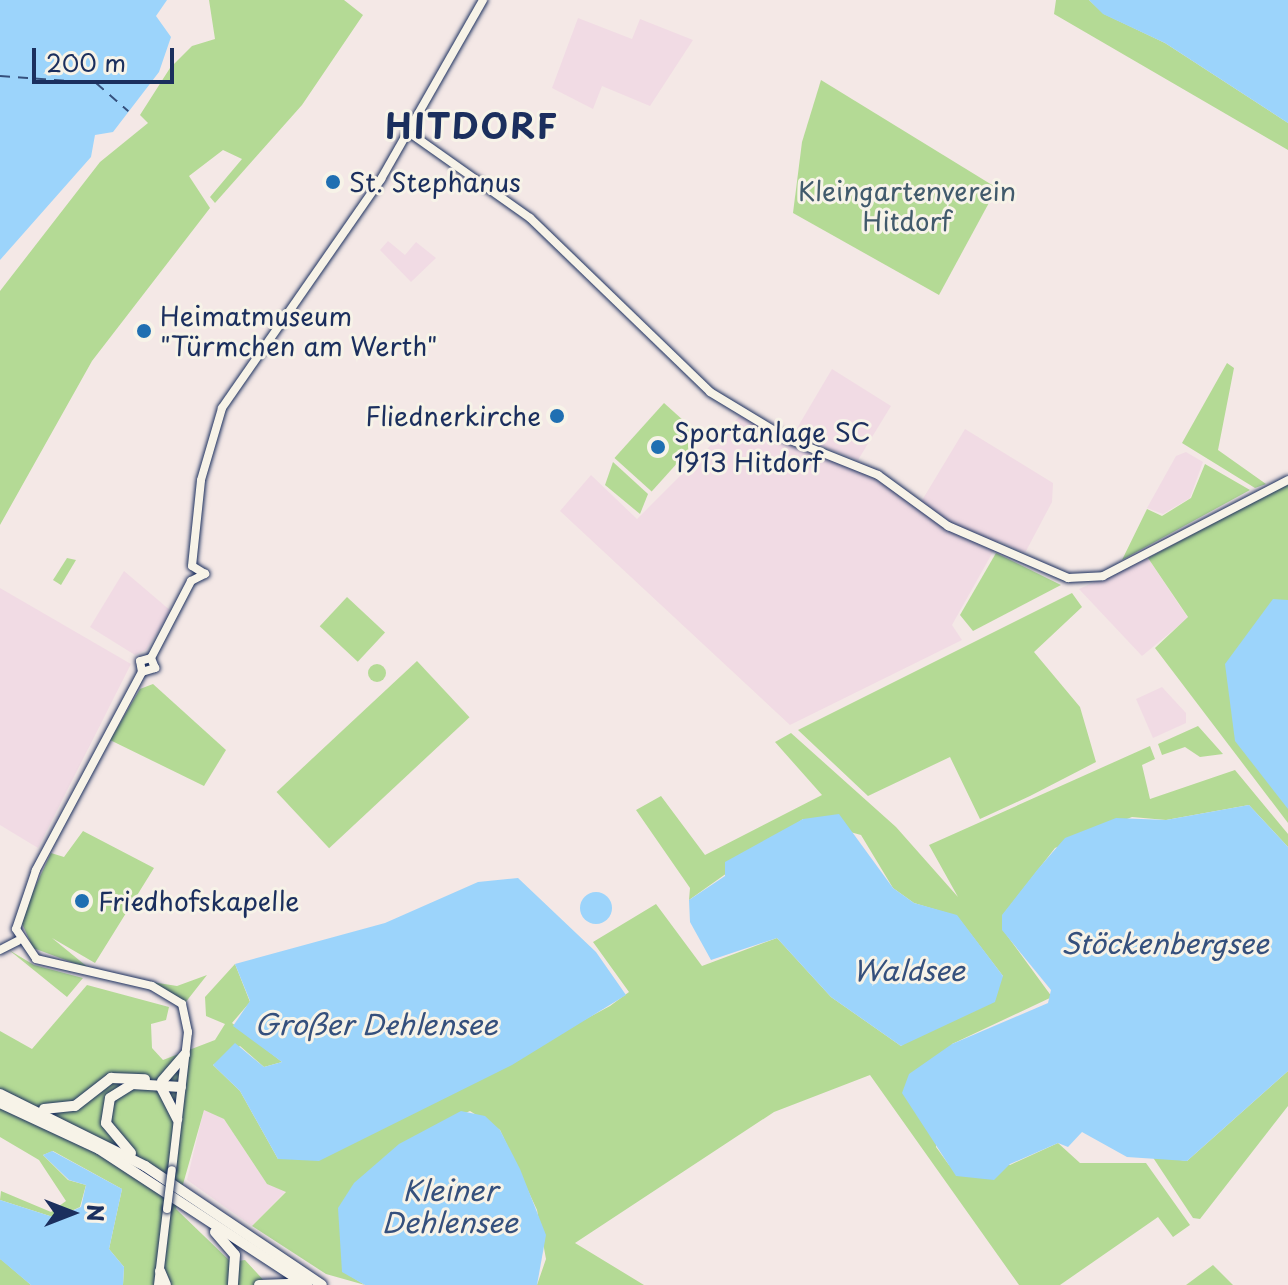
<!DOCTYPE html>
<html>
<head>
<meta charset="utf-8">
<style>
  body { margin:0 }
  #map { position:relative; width:1288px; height:1285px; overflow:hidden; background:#f4e8e6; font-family:"Playpen Sans",sans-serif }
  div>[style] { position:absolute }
  .built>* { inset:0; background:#f1dbe4 }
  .green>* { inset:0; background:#b4da95; transform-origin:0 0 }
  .round { border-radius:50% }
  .water>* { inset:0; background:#9cd4fb }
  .ferry>* { height:2px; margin-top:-1px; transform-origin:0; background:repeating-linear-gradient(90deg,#35507d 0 10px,transparent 0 18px) }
  .roads { filter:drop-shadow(0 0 2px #1b2f5e) drop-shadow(0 0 2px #1b2f5e) }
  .secondary>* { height:8px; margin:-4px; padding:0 4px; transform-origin:4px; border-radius:4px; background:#f7f3e8 }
  .highway>* { height:10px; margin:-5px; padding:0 5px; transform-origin:5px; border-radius:5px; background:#f7f3e8 }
  .bridges { filter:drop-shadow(0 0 2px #1b2f5e) drop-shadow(0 0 2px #1b2f5e) }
  .secondary-bridge>* { height:8px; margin:-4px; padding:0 4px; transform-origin:4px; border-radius:4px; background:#f7f3e8 }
  .dots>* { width:22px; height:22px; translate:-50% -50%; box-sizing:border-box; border:4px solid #f7f3e8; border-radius:50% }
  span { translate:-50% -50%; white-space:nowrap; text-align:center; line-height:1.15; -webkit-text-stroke:6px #f7f3e8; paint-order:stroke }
  .poi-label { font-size:26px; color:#1b2f5e }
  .left { translate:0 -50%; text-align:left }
  .right { translate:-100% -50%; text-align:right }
  .park-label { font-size:26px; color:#415a6c }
  .water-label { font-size:28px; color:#35507d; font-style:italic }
  .district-label { font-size:34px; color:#1b2f5e; font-weight:700; letter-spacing:2px }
  .north { position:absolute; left:32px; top:1173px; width:80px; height:80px; -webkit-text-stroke:6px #f7f3e8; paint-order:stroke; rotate:90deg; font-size:22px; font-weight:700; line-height:32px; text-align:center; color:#1b2f5e }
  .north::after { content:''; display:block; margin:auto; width:28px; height:36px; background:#1b2f5e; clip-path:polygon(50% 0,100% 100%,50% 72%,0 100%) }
  .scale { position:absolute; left:32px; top:48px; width:142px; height:36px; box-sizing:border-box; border:4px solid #1b2f5e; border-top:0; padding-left:10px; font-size:24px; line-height:28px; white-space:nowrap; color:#1b2f5e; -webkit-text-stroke:6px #f7f3e8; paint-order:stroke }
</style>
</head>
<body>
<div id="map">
  <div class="built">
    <i style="clip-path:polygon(578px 18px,632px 39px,640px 19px,693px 40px,650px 106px,602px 86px,593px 109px,552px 88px)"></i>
    <i style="clip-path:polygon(388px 241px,405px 255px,416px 242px,436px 258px,411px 282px,380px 250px)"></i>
    <i style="clip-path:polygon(832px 369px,891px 406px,858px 460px,793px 435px)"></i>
    <i style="clip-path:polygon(742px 414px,921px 502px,965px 429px,1053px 483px,1052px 502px,1025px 553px,999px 541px,952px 625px,962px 640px,790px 725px,560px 511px,591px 475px,637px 519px)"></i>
    <i style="clip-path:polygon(1186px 452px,1203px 462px,1190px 498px,1163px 514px,1147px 508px,1176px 456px)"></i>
    <i style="clip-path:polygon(1148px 558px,1188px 618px,1142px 656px,1079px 589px)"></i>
    <i style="clip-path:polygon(124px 571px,171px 611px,146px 650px,135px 655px,90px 627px)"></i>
    <i style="clip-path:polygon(0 588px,131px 664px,38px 848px,0 825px)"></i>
    <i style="clip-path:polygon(1162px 687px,1186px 713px,1186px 723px,1153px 738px,1136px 699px)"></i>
    <i style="clip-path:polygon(204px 1109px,224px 1119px,267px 1184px,286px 1191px,252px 1226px,187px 1180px)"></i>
  </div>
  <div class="green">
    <i style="clip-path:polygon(209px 0,344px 0,363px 15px,302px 105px,215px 203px,210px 197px,242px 159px,223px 150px,189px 176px,210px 208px,92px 361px,0 525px,0 291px,100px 162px,148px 123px,140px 115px,170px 68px,192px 46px,215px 39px)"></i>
    <i style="clip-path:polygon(1056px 0,1089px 0,1104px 14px,1165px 43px,1288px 123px,1288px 150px,1054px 14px)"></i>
    <i style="clip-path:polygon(821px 80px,997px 188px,939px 295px,793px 213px,802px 142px)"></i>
    <i style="clip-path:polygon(1227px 363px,1234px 368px,1218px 450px,1266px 484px,1255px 488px,1182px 443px)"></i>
    <i style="left:664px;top:403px;width:50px;height:74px;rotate:42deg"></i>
    <i style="clip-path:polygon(613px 462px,648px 494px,640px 514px,605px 485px)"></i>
    <i style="clip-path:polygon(1205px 464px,1250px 490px,1122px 560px,1147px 509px,1162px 516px,1191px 498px)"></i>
    <i style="clip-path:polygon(1288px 484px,1288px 823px,1155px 648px,1188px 617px,1148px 558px)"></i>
    <i style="clip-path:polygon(996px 553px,1061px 585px,973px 631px,960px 615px)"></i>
    <i style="clip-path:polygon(67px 558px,76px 560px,61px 585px,53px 580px)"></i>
    <i style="clip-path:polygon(1072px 593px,1082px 607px,1034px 652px,1080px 707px,1096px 762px,1030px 796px,980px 819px,950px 757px,868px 796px,798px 730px)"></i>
    <i style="left:347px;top:597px;width:52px;height:40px;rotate:43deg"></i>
    <i style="left:417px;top:661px;width:77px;height:192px;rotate:47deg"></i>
    <i class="round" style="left:368px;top:664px;width:18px;height:18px"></i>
    <i style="clip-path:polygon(153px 684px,226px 750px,204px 786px,110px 740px,140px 689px)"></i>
    <i style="clip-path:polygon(1198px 726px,1223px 754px,1200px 757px,1185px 747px,1162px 755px,1158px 744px)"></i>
    <i style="clip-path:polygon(791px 733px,896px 827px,958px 897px,929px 845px,1150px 746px,1155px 759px,1142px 765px,1150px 799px,1235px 770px,1288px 834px,1288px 847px,1249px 805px,1166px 820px,1132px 817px,1055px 848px,1002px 916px,1003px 930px,1052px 997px,952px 1044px,936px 1147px,949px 1165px,1010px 1165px,1058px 1143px,1080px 1163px,1146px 1163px,1190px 1225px,1173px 1237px,1158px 1217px,1060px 1285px,1019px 1285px,870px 1075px,774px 1112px,575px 1243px,644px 1285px,537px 1285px,546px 1259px,537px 1210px,500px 1130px,470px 1111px,438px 1125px,344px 1204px,342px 1271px,365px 1285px,326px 1274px,252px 1226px,286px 1192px,267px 1184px,224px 1119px,204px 1110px,176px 1209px,231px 1262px,245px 1260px,268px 1285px,123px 1285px,124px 1267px,109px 1249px,122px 1189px,53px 1151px,43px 1155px,68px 1180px,86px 1185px,80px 1207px,56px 1218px,0 1200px,1px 1191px,51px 1212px,66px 1201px,39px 1160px,0 1137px,0 1031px,32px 1049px,87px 985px,169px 1007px,166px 1020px,151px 1024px,152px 1048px,163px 1060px,215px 1040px,225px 1024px,206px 1016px,205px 997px,235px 964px,250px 1002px,232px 1023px,282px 1062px,264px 1067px,240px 1046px,213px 1065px,240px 1091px,278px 1159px,426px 1105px,610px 1006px,629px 992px,593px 942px,656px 904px,702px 966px,777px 938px,831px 997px,901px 1046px,1003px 976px,957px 916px,914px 903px,893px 888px,861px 835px,803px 819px,689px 900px,690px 888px,636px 810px,661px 796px,705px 855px,822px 795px,775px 742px)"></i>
    <i style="clip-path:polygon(83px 831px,154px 868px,95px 963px,52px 938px,90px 969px,33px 948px,20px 919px,51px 853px,64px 857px)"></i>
    <i style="clip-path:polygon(9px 950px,34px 965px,83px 978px,67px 997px)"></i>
    <i style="clip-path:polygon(207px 975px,185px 1003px,139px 980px,177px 986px)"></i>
    <i style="clip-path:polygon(1288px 1071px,1288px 1106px,1200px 1219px,1193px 1218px,1152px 1156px,1187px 1161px)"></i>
    <i style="clip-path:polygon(0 1259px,2px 1260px,31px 1285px,0 1285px)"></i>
    <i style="clip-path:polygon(1213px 1265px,1233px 1285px,1186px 1285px)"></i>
  </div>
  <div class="water">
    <i style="clip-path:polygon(0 0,167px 0,156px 16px,171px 37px,159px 72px,113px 132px,95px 135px,91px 157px,0 260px)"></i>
    <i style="clip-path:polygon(1089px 0,1288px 0,1288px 123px,1165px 43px,1103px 14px)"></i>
    <i style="clip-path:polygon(1273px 599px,1288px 600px,1288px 809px,1235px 741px,1225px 664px)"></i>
    <i style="clip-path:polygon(1249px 805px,1288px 847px,1288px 1071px,1187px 1161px,1127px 1157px,1082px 1132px,1068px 1147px,1058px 1143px,1010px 1164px,994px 1180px,956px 1176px,902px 1093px,909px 1074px,952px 1044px,1048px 1003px,1051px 990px,1002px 930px,1002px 915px,1038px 869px,1065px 838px,1116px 818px,1166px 820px)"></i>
    <i style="clip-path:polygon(839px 814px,893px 888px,914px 903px,957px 915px,1003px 976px,995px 1002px,901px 1046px,831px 997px,777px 938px,711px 960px,690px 922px,689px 900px,725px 876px,725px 862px,803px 819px)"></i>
    <i style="clip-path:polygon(518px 878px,596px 952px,626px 995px,512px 1065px,319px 1161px,278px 1159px,240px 1091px,213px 1065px,235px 1043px,264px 1067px,282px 1062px,233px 1026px,250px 1001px,235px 964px,385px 923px,478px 882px)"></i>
    <i class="round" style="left:580px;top:892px;width:32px;height:32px"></i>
    <i style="clip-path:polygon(461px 1111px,485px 1116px,500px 1130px,520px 1169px,546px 1235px,537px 1285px,365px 1285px,342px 1272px,338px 1208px,354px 1183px,399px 1144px)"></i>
    <i style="clip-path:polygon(52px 1151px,122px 1189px,109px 1249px,124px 1267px,123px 1285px,31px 1285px,0 1259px,0 1200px,56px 1218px,81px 1207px,86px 1185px,69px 1180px,43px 1155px)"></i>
  </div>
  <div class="ferry">
    <i style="left:0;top:76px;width:96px;rotate:4.2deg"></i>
    <i style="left:96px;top:83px;width:43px;rotate:41.2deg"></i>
  </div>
  <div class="roads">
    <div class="secondary">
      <i style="left:410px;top:133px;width:147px;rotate:35.3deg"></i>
      <i style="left:530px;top:218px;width:250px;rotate:44deg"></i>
      <i style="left:710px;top:392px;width:91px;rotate:31.1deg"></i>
      <i style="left:788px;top:439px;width:97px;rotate:21.8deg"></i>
      <i style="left:878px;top:475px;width:87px;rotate:36.1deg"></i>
      <i style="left:948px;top:526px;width:131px;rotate:23.4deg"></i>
      <i style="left:1068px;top:578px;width:35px;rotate:-3deg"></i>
      <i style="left:1103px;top:576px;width:208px;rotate:-27.4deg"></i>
      <i style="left:192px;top:566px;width:86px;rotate:-84deg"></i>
      <i style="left:201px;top:480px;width:75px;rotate:-73.7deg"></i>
      <i style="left:222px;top:408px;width:279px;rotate:-55.2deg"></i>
      <i style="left:381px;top:179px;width:206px;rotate:-60.3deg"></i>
      <i style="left:191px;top:581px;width:16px;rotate:-27deg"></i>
      <i style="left:205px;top:574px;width:15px;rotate:-148deg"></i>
      <i style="left:151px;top:658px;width:87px;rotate:-62.5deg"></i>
      <i style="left:142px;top:672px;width:225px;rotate:118.2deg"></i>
      <i style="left:36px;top:870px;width:62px;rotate:108.7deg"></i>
      <i style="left:16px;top:929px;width:36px;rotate:56deg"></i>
      <i style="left:36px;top:959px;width:119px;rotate:13.1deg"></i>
      <i style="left:152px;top:986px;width:35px;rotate:31deg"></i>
      <i style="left:182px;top:1004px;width:29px;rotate:78deg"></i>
      <i style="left:188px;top:1032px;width:139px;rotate:96.6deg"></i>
      <i style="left:142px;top:672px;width:14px;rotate:-17deg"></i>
      <i style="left:155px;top:668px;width:11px;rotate:-112deg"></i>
      <i style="left:142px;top:672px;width:11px;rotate:-100deg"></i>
      <i style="left:140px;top:661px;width:11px;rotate:-15deg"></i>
      <i style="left:0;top:950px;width:20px;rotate:-27deg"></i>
      <i style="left:158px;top:1285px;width:77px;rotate:-83.2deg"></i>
    </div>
    <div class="highway">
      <i style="left:162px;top:1081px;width:35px;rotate:-49deg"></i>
      <i style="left:161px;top:1087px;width:36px;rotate:63deg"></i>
      <i style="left:0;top:1094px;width:162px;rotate:26.4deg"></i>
      <i style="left:145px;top:1166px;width:213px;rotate:33.9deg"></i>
      <i style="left:0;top:1103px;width:109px;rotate:24.9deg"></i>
      <i style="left:99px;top:1149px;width:249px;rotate:33.2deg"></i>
      <i style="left:44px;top:1109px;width:31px;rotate:-6deg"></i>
      <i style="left:75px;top:1106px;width:46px;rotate:-37.9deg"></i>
      <i style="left:111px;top:1078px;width:34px;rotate:2deg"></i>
      <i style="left:131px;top:1153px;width:39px;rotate:-130deg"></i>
      <i style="left:106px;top:1123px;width:25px;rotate:-81deg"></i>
      <i style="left:110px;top:1098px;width:26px;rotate:-32deg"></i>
      <i style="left:132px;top:1084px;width:49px;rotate:3.5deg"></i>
      <i style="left:215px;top:1232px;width:30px;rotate:49deg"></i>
      <i style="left:235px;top:1255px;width:30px;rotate:94deg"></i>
      <i style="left:160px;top:1271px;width:15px;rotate:67deg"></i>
      <i style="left:259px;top:1285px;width:36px;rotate:-2deg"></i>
    </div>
  </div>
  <div class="bridges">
    <div class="secondary-bridge">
      <i style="left:167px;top:1209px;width:39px;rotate:-83deg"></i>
    </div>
  </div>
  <div class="dots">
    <i style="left:333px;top:182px;background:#1f6fb2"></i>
    <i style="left:144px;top:331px;background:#1f6fb2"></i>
    <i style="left:557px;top:416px;background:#1f6fb2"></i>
    <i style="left:658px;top:447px;background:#1f6fb2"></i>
    <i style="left:82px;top:901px;background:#1f6fb2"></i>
  </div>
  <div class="poi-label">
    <span class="left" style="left:349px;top:182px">St. Stephanus</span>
    <span class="left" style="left:160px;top:331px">Heimatmuseum<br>"Türmchen am Werth"</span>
    <span class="right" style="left:541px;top:416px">Fliednerkirche</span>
    <span class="left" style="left:674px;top:447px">Sportanlage SC<br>1913 Hitdorf</span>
    <span class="left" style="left:98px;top:901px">Friedhofskapelle</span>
  </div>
  <div class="park-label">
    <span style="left:907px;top:206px">Kleingartenverein<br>Hitdorf</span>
  </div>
  <div class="water-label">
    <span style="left:1165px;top:943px">Stöckenbergsee</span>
    <span style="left:909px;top:970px">Waldsee</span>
    <span style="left:376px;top:1024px">Großer Dehlensee</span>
    <span style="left:450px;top:1206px">Kleiner<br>Dehlensee</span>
  </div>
  <div class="district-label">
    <span style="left:472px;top:126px">HITDORF</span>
  </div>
  <div class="north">N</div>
  <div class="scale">200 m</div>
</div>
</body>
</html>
